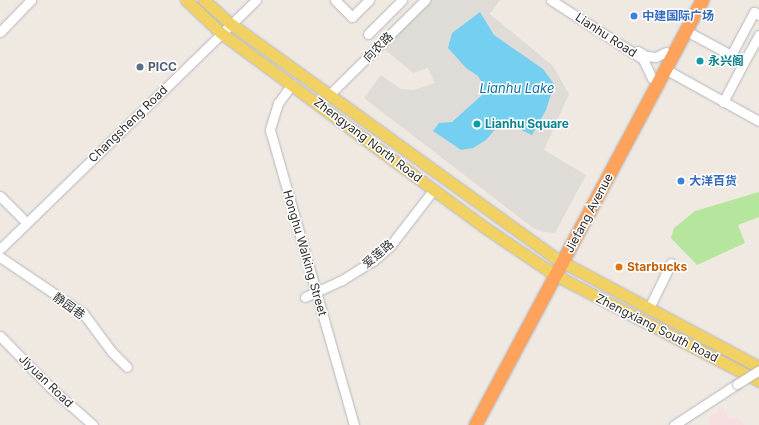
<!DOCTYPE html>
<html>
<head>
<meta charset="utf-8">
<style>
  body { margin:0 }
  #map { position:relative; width:759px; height:425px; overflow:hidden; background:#efe9e1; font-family:Inter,"Noto Sans SC",sans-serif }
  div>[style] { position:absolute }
  .medical>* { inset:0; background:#f5dfe0 }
  .green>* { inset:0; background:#b6e59e }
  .plaza>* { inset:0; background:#dfdcd8 }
  .water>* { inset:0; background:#75cff0 }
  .roads { filter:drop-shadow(0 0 1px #b4b7c1) drop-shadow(0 0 1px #b4b7c1) }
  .minor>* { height:9px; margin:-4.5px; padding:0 4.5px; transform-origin:4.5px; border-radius:4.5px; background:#fff }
  .major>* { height:11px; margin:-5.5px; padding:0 5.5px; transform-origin:5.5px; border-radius:5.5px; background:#f2d163 }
  .highway>* { height:13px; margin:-6.5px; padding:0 6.5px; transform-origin:6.5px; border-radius:6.5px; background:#ffa35c }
  .bridges { filter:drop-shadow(0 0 1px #b4b7c1) drop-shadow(0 0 1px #b4b7c1) }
  .minor-bridge>* { height:9px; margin:-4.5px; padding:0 4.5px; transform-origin:4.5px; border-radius:4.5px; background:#fff }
  .dots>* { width:11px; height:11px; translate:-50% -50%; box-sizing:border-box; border:2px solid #fff; border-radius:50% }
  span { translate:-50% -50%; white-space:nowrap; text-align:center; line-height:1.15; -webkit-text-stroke:3px #fff; paint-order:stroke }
  .shop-label { font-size:12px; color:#366cbe; font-weight:700 }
  .left { translate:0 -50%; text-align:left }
  .street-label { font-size:12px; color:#2e2e2e }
  .culture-label { font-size:12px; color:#0d838f; font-weight:700 }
  .service-label { font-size:12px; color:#4e5e75; font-weight:700 }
  .food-label { font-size:12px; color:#c56008; font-weight:700 }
  .water-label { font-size:13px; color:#0d6fa3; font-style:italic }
</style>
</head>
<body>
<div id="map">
  <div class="medical">
    <i style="clip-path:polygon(723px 409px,730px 420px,737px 417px,744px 425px,711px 425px,707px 418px)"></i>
  </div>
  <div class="green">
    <i style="clip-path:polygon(759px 192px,759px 217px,738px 225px,745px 243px,697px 265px,671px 238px,674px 228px,695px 211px)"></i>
  </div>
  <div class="plaza">
    <i style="clip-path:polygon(430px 0,500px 0,490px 14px,553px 66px,569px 94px,544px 150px,586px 175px,555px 233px,544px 232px,533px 228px,364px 98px,381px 75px,401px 89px,413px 90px,435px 83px,428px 68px,413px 73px,382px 47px)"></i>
  </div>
  <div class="water">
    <i style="clip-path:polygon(480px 12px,494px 35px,543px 69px,554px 84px,553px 88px,546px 110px,532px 135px,519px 129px,511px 120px,503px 120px,486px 140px,473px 148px,461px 150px,433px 131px,439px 123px,452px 122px,482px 95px,484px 86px,478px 76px,466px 68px,448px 48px,452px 33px)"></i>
  </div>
  <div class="roads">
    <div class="minor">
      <i style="left:335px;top:0;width:24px;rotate:45deg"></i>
      <i style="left:352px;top:17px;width:24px;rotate:-45deg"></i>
      <i style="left:551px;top:0;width:109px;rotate:32.7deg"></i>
      <i style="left:643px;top:59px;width:21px;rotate:65deg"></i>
      <i style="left:0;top:32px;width:45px;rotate:-45.9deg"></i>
      <i style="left:368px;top:34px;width:48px;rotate:-45deg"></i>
      <i style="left:692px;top:34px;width:59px;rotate:28.3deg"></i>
      <i style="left:744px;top:62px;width:31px;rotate:-61deg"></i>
      <i style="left:638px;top:51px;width:9px;rotate:32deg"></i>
      <i style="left:646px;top:56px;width:10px;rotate:6deg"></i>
      <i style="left:656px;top:57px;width:11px;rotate:-27deg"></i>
      <i style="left:731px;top:55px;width:49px;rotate:-61.9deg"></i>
      <i style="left:754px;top:12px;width:6px;rotate:31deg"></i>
      <i style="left:665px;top:69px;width:107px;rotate:29deg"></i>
      <i style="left:292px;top:84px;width:24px;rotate:126deg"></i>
      <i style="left:278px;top:103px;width:28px;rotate:107deg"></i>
      <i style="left:270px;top:130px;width:307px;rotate:74.1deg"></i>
      <i style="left:330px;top:94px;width:134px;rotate:-44.7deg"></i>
      <i style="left:723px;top:102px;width:45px;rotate:-62.3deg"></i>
      <i style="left:0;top:196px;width:33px;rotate:45deg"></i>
      <i style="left:0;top:249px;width:357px;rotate:-44.2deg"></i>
      <i style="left:0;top:257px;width:100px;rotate:34deg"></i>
      <i style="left:83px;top:313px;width:49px;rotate:53.4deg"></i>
      <i style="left:112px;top:352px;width:21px;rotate:45deg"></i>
      <i style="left:305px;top:297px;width:41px;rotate:-24.7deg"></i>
      <i style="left:342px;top:280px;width:36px;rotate:-32deg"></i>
      <i style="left:373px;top:261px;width:23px;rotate:-41deg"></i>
      <i style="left:390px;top:246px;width:72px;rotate:-52.3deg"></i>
      <i style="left:649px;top:308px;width:50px;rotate:-63.9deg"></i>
      <i style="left:0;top:336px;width:73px;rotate:45.6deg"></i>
      <i style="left:51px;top:388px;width:56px;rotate:41.4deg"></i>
      <i style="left:674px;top:425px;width:75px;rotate:-33.1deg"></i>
    </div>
    <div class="major">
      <i style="left:186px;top:0;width:48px;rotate:43.3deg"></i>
      <i style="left:221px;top:33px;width:330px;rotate:36.4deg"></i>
      <i style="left:487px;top:229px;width:82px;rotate:34.1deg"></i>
      <i style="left:555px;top:275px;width:230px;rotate:27.5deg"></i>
      <i style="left:204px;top:0;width:36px;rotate:42deg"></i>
      <i style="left:231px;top:24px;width:400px;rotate:35.8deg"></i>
      <i style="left:555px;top:258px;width:231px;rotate:28.1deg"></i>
    </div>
    <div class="highway">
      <i style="left:475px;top:425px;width:482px;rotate:-61.9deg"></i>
    </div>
  </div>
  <div class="bridges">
    <div class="minor-bridge">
      <i style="left:737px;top:384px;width:26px;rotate:-32deg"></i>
    </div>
  </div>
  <div class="dots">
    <i style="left:634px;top:16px;background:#3f7fe0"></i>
    <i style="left:700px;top:61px;background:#0f9aa8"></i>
    <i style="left:140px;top:67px;background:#5c6f8a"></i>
    <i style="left:477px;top:124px;background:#0f9aa8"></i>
    <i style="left:681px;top:181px;background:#3f7fe0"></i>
    <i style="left:619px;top:267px;background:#e8710a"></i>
  </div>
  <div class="shop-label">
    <span class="left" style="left:642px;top:16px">中建国际广场</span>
    <span class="left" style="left:689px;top:181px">大洋百货</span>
  </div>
  <div class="street-label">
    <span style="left:606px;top:35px;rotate:33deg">Lianhu Road</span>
    <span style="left:378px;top:47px;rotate:-45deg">向农路</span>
    <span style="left:128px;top:124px;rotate:-44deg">Changsheng Road</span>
    <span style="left:368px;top:140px;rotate:37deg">Zhengyang North Road</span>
    <span style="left:589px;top:213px;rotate:-62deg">Jiefang Avenue</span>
    <span style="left:305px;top:253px;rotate:74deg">Honghu Walking Street</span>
    <span style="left:378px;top:254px;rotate:-40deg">爱莲路</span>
    <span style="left:69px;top:306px;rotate:36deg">静园巷</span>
    <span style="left:657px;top:328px;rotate:27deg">Zhengxiang South Road</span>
    <span style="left:46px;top:381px;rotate:44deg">Jiyuan Road</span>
  </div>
  <div class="culture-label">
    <span class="left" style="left:708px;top:61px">永兴阁</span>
    <span class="left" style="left:485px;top:124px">Lianhu Square</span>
  </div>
  <div class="service-label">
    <span class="left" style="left:148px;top:67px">PICC</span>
  </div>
  <div class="food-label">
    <span class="left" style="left:627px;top:267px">Starbucks</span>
  </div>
  <div class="water-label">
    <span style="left:517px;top:88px">Lianhu Lake</span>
  </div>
</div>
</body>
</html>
